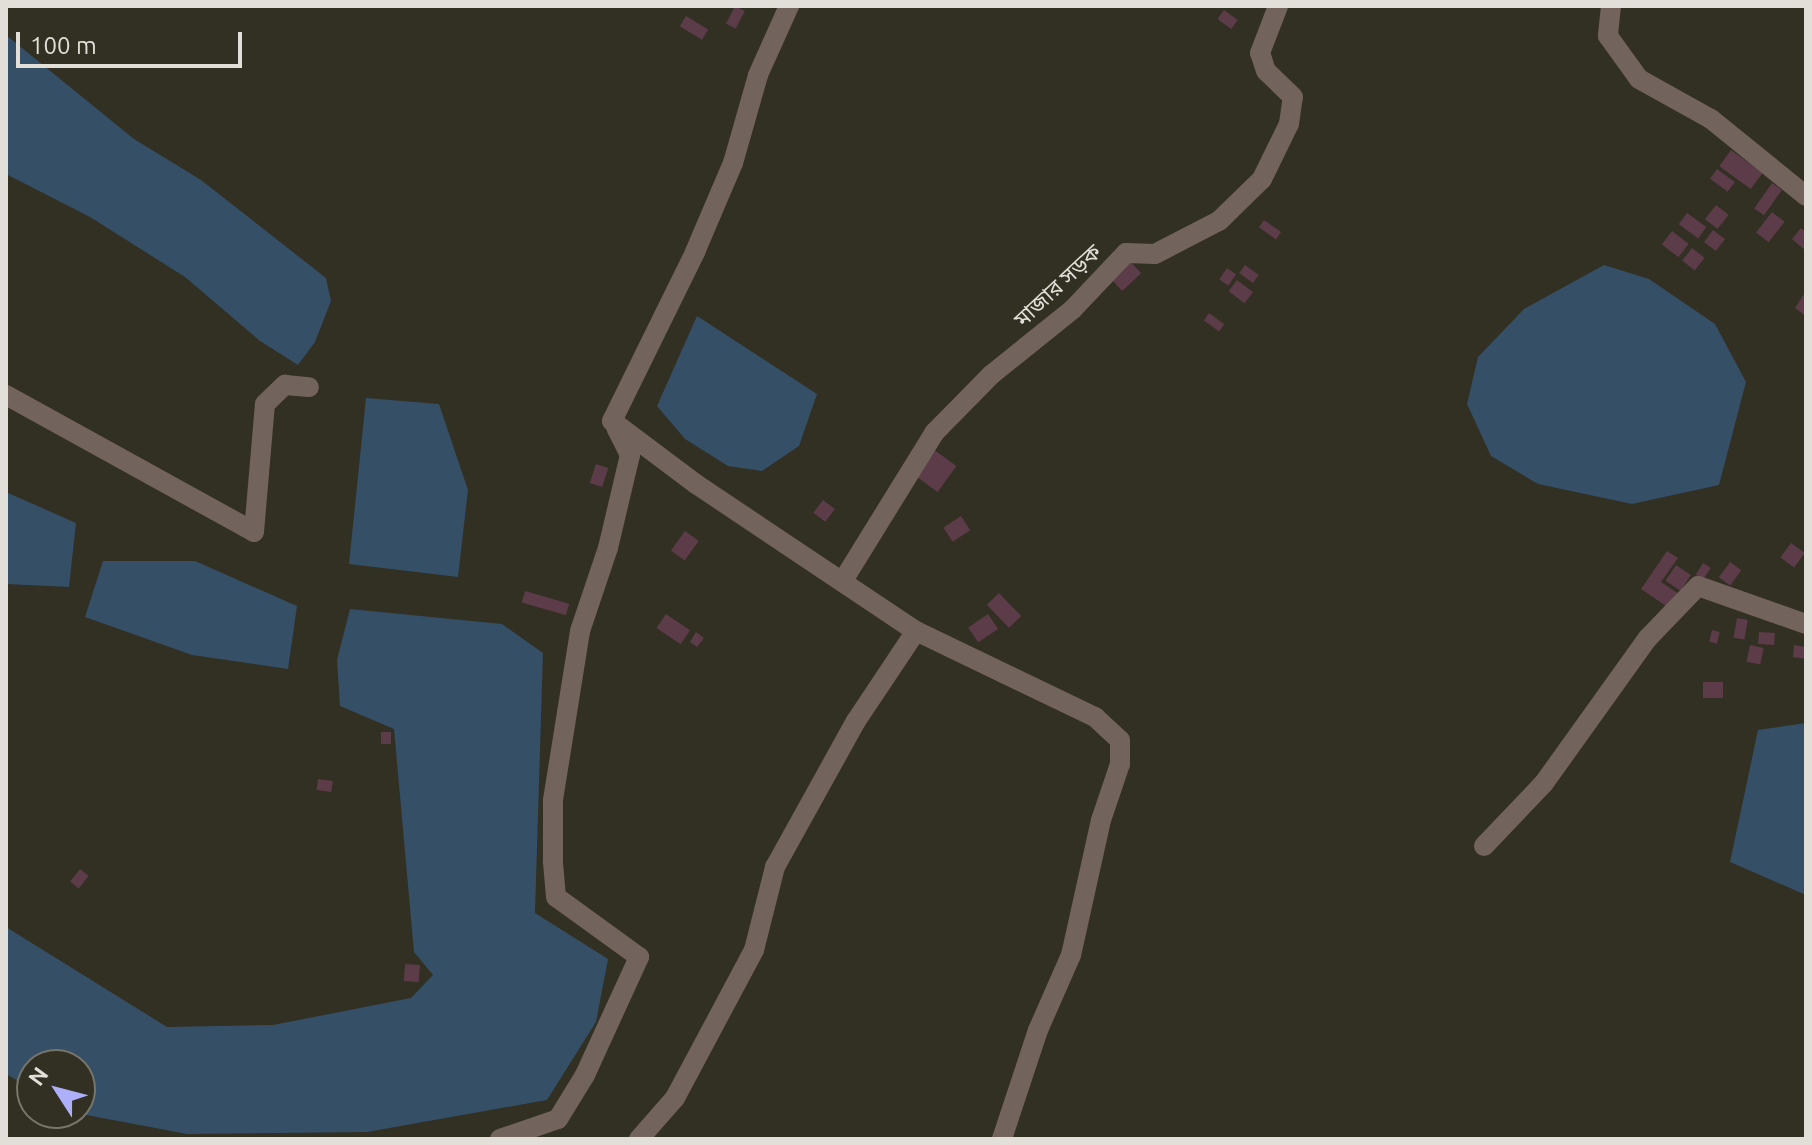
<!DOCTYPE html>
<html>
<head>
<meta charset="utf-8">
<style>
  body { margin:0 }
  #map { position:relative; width:1812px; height:1145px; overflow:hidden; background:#322f23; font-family:Ubuntu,"Noto Sans Bengali",sans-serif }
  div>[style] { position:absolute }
  .water>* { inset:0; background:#354f66 }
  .building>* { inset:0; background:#5c3c48; transform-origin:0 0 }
  .minor>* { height:20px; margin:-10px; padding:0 10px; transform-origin:10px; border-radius:10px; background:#72635c }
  span { translate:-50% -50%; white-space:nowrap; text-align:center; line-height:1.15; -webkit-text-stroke:6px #322f23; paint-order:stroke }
  .street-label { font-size:22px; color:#e1dfd8 }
  .frame { position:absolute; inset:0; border:8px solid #e1dfd8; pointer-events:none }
  .north { position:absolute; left:16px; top:1049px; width:80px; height:80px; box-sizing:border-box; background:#322f23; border:2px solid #78756b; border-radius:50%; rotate:306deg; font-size:22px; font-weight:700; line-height:32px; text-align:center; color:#e1dfd8 }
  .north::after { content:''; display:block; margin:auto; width:28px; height:36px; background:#adaffb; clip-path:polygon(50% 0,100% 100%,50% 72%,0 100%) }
  .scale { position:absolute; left:16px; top:32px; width:226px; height:36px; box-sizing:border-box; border:4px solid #e1dfd8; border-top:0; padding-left:10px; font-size:24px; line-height:28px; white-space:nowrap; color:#e1dfd8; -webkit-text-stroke:6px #322f23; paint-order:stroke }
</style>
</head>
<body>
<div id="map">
  <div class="water">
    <i style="clip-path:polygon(6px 35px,134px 139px,201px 180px,326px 278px,331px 301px,315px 342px,298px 365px,260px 341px,185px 277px,90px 217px,6px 174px)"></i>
    <i style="clip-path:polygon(1604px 265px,1649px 279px,1715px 324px,1746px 382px,1719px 485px,1632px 504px,1538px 484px,1491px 456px,1467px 404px,1478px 357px,1524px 309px)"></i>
    <i style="clip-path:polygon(697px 316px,817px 394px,799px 446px,762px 471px,728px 466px,685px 439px,657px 406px)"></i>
    <i style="clip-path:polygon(366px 398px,439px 404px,468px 490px,458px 577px,349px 564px)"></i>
    <i style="clip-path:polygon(6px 492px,76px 523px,69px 587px,6px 584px)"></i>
    <i style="clip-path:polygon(103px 561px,195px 561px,297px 606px,288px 669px,192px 655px,85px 617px)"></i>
    <i style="clip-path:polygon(350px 609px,502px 624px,543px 653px,535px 913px,608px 959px,596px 1022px,547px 1100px,367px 1132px,187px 1134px,76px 1113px,80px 1113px,80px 1065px,32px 1065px,32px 1089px,6px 1074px,6px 927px,167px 1027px,273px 1025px,411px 998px,433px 975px,414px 952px,394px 729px,340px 706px,337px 660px)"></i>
    <i style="clip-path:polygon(1806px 723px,1806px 895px,1730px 862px,1758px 730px)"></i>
  </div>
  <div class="building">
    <i style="left:735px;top:6px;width:11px;height:20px;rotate:27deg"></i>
    <i style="left:1224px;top:10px;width:17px;height:11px;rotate:36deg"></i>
    <i style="left:686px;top:16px;width:26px;height:12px;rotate:31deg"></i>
    <i style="left:1731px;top:150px;width:39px;height:20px;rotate:36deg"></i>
    <i style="left:1717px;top:169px;width:22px;height:12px;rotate:36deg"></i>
    <i style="left:1772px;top:183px;width:12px;height:31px;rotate:35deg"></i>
    <i style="left:1716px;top:205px;width:16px;height:18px;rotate:38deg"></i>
    <i style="left:1772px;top:212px;width:16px;height:26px;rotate:38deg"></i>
    <i style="left:1687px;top:213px;width:24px;height:14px;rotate:36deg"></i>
    <i style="left:1264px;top:220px;width:21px;height:9px;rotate:35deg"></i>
    <i style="clip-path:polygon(1801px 228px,1806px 232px,1806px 251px,1792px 239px)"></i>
    <i style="left:1713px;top:230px;width:15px;height:15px;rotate:37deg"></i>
    <i style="left:1672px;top:231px;width:21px;height:17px;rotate:37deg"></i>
    <i style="left:1692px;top:248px;width:16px;height:16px;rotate:38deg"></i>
    <i style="left:1129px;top:260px;width:18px;height:26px;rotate:47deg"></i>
    <i style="left:1245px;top:265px;width:17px;height:10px;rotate:36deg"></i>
    <i style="left:1227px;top:268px;width:11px;height:14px;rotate:34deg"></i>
    <i style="left:1237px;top:280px;width:20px;height:14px;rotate:37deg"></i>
    <i style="clip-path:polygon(1806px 291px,1806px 316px,1795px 308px)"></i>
    <i style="left:1209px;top:313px;width:19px;height:9px;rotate:36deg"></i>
    <i style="left:933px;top:449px;width:29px;height:32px;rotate:36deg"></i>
    <i style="left:596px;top:464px;width:13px;height:20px;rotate:18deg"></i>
    <i style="left:823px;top:500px;width:15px;height:16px;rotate:37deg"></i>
    <i style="left:961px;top:516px;width:17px;height:21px;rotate:57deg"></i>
    <i style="left:685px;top:531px;width:17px;height:24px;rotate:36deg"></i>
    <i style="left:1791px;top:543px;width:17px;height:18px;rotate:36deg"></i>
    <i style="clip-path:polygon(1667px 551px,1678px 558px,1661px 582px,1679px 594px,1669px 608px,1641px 589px)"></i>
    <i style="left:1730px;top:562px;width:14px;height:19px;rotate:36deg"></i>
    <i style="left:1703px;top:563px;width:9px;height:14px;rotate:32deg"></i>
    <i style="left:1676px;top:565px;width:18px;height:19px;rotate:34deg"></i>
    <i style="left:525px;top:591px;width:46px;height:12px;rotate:16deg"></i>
    <i style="left:999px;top:593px;width:32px;height:17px;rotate:46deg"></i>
    <i style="left:666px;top:614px;width:29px;height:17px;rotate:34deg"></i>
    <i style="left:988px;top:614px;width:18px;height:24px;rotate:56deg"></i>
    <i style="left:1737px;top:618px;width:11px;height:20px;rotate:10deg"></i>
    <i style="left:1712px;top:630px;width:8px;height:12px;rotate:14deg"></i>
    <i style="clip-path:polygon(696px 632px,704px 638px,697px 647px,690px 642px)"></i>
    <i style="left:1759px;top:632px;width:16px;height:12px;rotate:4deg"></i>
    <i style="left:1750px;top:645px;width:14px;height:17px;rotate:12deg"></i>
    <i style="clip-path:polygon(1794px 645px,1806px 647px,1806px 659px,1793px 657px)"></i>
    <i style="left:1703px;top:682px;width:20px;height:16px"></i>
    <i style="left:381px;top:732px;width:10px;height:12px"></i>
    <i style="left:318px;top:779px;width:15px;height:11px;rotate:8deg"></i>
    <i style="left:80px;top:869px;width:11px;height:16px;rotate:38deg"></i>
    <i style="left:405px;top:964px;width:15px;height:17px;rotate:4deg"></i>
  </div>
  <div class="minor">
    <i style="left:1611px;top:6px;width:30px;rotate:96deg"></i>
    <i style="left:1608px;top:36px;width:53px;rotate:54.2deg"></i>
    <i style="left:1639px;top:79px;width:82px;rotate:29.1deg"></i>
    <i style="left:1711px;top:119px;width:122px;rotate:39deg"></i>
    <i style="left:6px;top:395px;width:283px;rotate:28.9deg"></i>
    <i style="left:254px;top:532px;width:128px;rotate:-85.1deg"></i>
    <i style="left:265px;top:404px;width:28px;rotate:-44deg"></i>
    <i style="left:285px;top:385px;width:24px;rotate:5deg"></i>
    <i style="left:612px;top:421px;width:105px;rotate:36.9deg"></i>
    <i style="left:696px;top:484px;width:265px;rotate:33.8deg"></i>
    <i style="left:916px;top:631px;width:199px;rotate:25.7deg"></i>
    <i style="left:1095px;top:717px;width:34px;rotate:43deg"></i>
    <i style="left:1120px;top:740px;width:24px;rotate:90deg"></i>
    <i style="left:1120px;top:764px;width:59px;rotate:108.7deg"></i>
    <i style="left:1101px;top:820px;width:138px;rotate:102.5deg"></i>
    <i style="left:1071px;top:955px;width:82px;rotate:113.7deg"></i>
    <i style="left:1038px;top:1030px;width:115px;rotate:108.3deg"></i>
    <i style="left:612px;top:421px;width:188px;rotate:-63.8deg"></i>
    <i style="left:695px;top:252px;width:97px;rotate:-66.9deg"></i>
    <i style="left:733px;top:163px;width:91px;rotate:-74.1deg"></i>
    <i style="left:758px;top:75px;width:76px;rotate:-65.8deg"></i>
    <i style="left:844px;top:579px;width:172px;rotate:-58.3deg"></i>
    <i style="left:934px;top:433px;width:81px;rotate:-45.5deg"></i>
    <i style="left:991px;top:375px;width:105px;rotate:-38.8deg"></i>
    <i style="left:1073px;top:309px;width:77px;rotate:-46.6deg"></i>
    <i style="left:1126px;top:253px;width:29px;rotate:2deg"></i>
    <i style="left:1155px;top:254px;width:72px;rotate:-27.3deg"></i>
    <i style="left:1219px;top:221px;width:60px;rotate:-44.3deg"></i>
    <i style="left:1262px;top:179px;width:61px;rotate:-63.9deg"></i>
    <i style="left:1289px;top:124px;width:27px;rotate:-82deg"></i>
    <i style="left:1293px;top:97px;width:37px;rotate:-136deg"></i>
    <i style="left:1266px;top:71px;width:19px;rotate:-108deg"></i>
    <i style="left:1260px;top:53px;width:50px;rotate:-69deg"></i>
    <i style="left:1484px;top:846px;width:87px;rotate:-46.4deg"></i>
    <i style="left:1544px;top:783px;width:178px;rotate:-54.4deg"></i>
    <i style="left:1648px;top:638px;width:72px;rotate:-46.1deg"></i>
    <i style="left:1698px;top:586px;width:114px;rotate:19.4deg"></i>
    <i style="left:500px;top:1139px;width:61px;rotate:-19deg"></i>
    <i style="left:558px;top:1119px;width:52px;rotate:-58.5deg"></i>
    <i style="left:585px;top:1075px;width:130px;rotate:-65.4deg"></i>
    <i style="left:639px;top:957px;width:102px;rotate:-144.1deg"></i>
    <i style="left:556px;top:897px;width:37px;rotate:-95deg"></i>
    <i style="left:553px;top:860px;width:60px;rotate:-90deg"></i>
    <i style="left:553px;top:800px;width:171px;rotate:-80.9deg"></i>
    <i style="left:580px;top:631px;width:88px;rotate:-71.4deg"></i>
    <i style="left:608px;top:548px;width:96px;rotate:-76.7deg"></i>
    <i style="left:630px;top:455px;width:30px;rotate:-117deg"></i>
    <i style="left:639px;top:1139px;width:55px;rotate:-48.7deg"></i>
    <i style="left:675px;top:1098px;width:168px;rotate:-61.9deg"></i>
    <i style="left:754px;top:950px;width:86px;rotate:-75.8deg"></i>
    <i style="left:775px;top:867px;width:167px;rotate:-61deg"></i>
    <i style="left:856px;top:721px;width:108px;rotate:-56.3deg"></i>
  </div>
  <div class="street-label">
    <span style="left:1057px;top:285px;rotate:-43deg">মাজার সড়ক</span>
  </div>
  <div class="frame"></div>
  <div class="north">N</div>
  <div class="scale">100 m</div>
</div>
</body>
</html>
